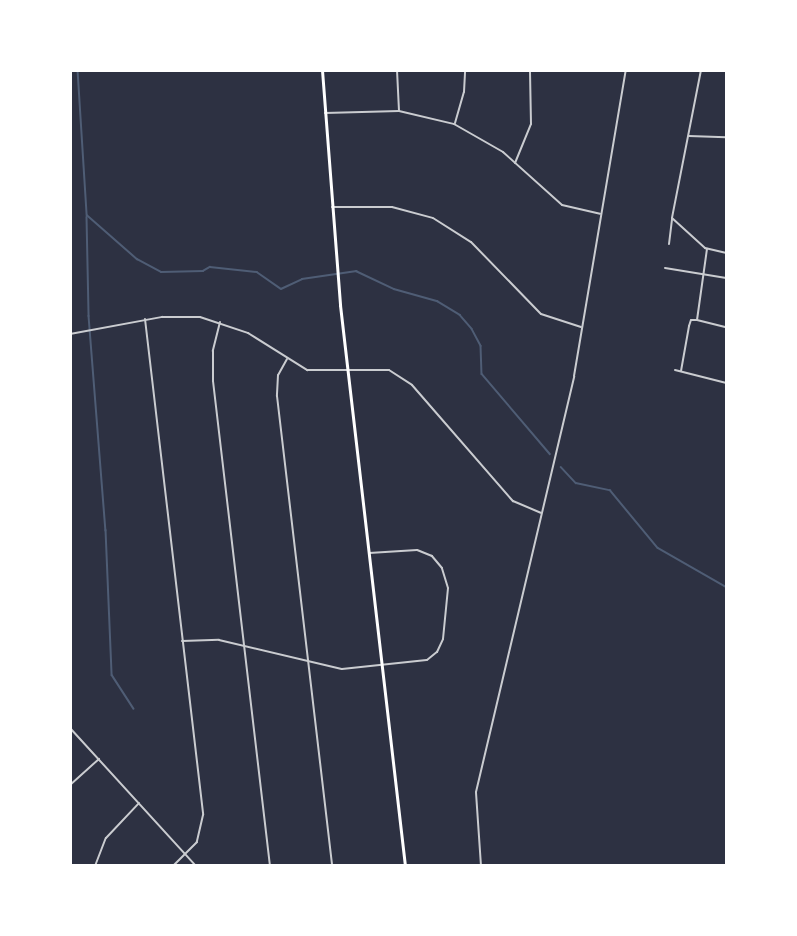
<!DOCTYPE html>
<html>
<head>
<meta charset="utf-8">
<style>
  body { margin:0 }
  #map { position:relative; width:797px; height:936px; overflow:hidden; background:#2d3142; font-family:Literata,serif }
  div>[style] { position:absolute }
  .stream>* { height:1.5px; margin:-0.75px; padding:0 0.75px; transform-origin:0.75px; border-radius:0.75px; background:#4f5d75 }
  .minor>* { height:2px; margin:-1px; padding:0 1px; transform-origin:1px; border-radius:1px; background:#caccd0 }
  .secondary>* { height:3px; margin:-1.5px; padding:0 1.5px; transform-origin:1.5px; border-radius:1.5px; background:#fff }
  span { translate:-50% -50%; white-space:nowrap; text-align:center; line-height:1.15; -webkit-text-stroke:4.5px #fff; paint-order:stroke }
  .frame { position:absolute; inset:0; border:72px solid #fff; pointer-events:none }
</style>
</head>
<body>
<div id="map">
  <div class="stream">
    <i style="left:78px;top:70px;width:145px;rotate:86.4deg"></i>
    <i style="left:87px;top:215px;width:67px;rotate:41.3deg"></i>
    <i style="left:137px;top:259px;width:27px;rotate:28deg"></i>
    <i style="left:161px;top:272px;width:42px;rotate:-1.4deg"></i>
    <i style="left:203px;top:271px;width:8px;rotate:-30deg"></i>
    <i style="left:210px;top:267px;width:47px;rotate:6.1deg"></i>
    <i style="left:257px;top:272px;width:29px;rotate:35deg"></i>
    <i style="left:281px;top:289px;width:23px;rotate:-25deg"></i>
    <i style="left:302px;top:279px;width:55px;rotate:-8.4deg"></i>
    <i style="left:356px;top:271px;width:42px;rotate:25.3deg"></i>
    <i style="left:394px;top:289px;width:45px;rotate:15.6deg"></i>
    <i style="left:437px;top:301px;width:27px;rotate:31deg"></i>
    <i style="left:460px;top:315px;width:18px;rotate:49deg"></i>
    <i style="left:472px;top:329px;width:19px;rotate:62deg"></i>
    <i style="left:481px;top:346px;width:28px;rotate:88deg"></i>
    <i style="left:482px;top:374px;width:105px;rotate:49.6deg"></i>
    <i style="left:87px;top:217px;width:99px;rotate:88.8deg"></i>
    <i style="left:89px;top:316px;width:215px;rotate:85.5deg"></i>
    <i style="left:106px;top:530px;width:145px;rotate:87.6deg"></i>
    <i style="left:112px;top:675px;width:40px;rotate:57.1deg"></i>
    <i style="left:561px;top:467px;width:22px;rotate:47deg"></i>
    <i style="left:576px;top:483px;width:35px;rotate:12deg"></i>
    <i style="left:610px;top:490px;width:75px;rotate:50.4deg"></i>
    <i style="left:658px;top:548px;width:78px;rotate:29.8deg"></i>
  </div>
  <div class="minor">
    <i style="left:397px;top:70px;width:41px;rotate:87.2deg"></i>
    <i style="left:701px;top:70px;width:151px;rotate:101.1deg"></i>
    <i style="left:672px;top:218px;width:45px;rotate:42.3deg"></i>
    <i style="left:705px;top:248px;width:22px;rotate:13deg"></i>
    <i style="left:325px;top:113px;width:74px;rotate:-1.5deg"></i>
    <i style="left:399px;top:111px;width:57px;rotate:13.3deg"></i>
    <i style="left:454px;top:124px;width:56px;rotate:29.7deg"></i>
    <i style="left:503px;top:152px;width:79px;rotate:41.9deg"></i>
    <i style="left:562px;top:205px;width:39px;rotate:13deg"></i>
    <i style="left:455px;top:123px;width:32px;rotate:-74deg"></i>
    <i style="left:464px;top:92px;width:22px;rotate:-87deg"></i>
    <i style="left:689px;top:136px;width:37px;rotate:2deg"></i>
    <i style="left:515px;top:163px;width:42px;rotate:-67.7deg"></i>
    <i style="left:531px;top:124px;width:54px;rotate:-91.1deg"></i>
    <i style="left:332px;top:207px;width:60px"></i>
    <i style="left:392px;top:207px;width:42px;rotate:15deg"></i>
    <i style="left:433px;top:218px;width:45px;rotate:32.3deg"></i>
    <i style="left:471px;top:242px;width:100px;rotate:45.8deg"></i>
    <i style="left:541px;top:314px;width:42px;rotate:18deg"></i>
    <i style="left:669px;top:244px;width:26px;rotate:-83deg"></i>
    <i style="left:665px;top:268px;width:62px;rotate:9.3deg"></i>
    <i style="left:145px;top:319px;width:499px;rotate:83.3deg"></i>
    <i style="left:203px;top:815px;width:28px;rotate:103deg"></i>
    <i style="left:197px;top:842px;width:34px;rotate:135deg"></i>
    <i style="left:697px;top:320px;width:72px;rotate:-82deg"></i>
    <i style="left:697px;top:320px;width:30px;rotate:14deg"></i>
    <i style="left:220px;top:322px;width:30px;rotate:104deg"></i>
    <i style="left:213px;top:351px;width:30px;rotate:90deg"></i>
    <i style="left:213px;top:381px;width:488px;rotate:83.3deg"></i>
    <i style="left:70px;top:334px;width:94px;rotate:-10.5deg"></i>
    <i style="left:162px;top:317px;width:38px"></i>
    <i style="left:200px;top:317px;width:51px;rotate:18.4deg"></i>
    <i style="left:248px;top:333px;width:70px;rotate:32.1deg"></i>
    <i style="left:307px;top:370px;width:82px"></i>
    <i style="left:389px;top:370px;width:27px;rotate:33deg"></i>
    <i style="left:412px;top:385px;width:154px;rotate:49deg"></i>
    <i style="left:513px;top:501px;width:30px;rotate:23deg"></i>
    <i style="left:287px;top:359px;width:18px;rotate:119deg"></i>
    <i style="left:278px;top:375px;width:21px;rotate:93deg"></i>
    <i style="left:277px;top:396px;width:473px;rotate:83.3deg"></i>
    <i style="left:675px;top:370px;width:53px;rotate:14.3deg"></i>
    <i style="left:681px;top:371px;width:46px;rotate:-79.9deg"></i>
    <i style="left:689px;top:326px;width:6px;rotate:-72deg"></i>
    <i style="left:691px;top:320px;width:6px"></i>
    <i style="left:182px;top:641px;width:37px;rotate:-2deg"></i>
    <i style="left:219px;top:640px;width:126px;rotate:13.3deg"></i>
    <i style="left:342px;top:669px;width:85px;rotate:-6deg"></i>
    <i style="left:427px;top:660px;width:13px;rotate:-39deg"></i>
    <i style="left:437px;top:652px;width:14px;rotate:-65deg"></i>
    <i style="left:443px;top:639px;width:51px;rotate:-84.4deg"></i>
    <i style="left:448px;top:588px;width:21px;rotate:-107deg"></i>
    <i style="left:442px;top:568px;width:16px;rotate:-130deg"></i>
    <i style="left:432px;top:556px;width:16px;rotate:-158deg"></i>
    <i style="left:417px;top:550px;width:48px;rotate:176.4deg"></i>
    <i style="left:70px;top:728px;width:187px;rotate:47.6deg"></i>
    <i style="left:70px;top:785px;width:39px;rotate:-42deg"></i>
    <i style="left:95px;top:866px;width:30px;rotate:-69deg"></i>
    <i style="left:106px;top:838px;width:48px;rotate:-46.7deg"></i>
    <i style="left:481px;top:866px;width:74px;rotate:-93.9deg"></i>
    <i style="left:476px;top:792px;width:427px;rotate:-76.7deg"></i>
    <i style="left:574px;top:376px;width:310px;rotate:-80.4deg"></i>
    <i style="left:484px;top:866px;width:25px"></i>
  </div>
  <div class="secondary">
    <i style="left:322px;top:70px;width:236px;rotate:85.6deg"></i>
    <i style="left:340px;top:305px;width:565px;rotate:83.39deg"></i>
  </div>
  <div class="frame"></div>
</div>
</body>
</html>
